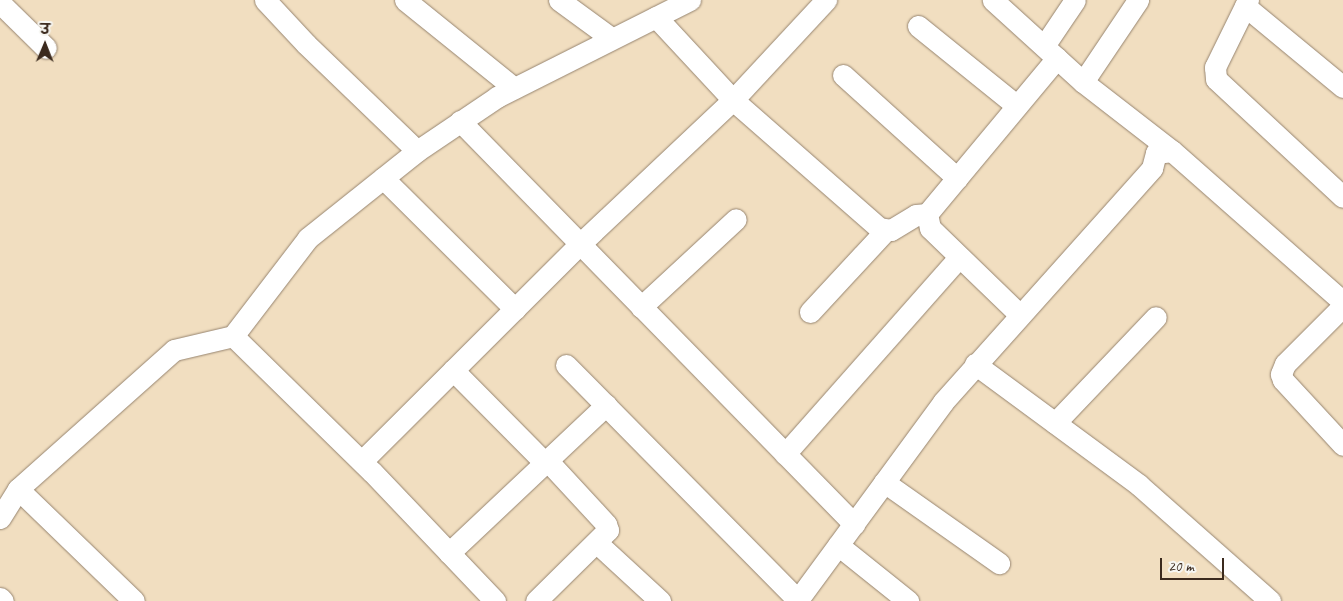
<!DOCTYPE html>
<html>
<head>
<meta charset="utf-8">
<style>
  body { margin:0 }
  #map { position:relative; width:1343px; height:601px; overflow:hidden; background:#f1dec0; font-family:Caveat,"Playpen Sans Deva",sans-serif }
  div>[style] { position:absolute }
  .roads { filter:drop-shadow(0 0 1px #96846f) drop-shadow(0 0 1px #96846f) }
  .minor>* { height:21px; margin:-10.5px; padding:0 10.5px; transform-origin:10.5px; border-radius:10.5px; background:#fff }
  span { translate:-50% -50%; white-space:nowrap; text-align:center; line-height:1.15; -webkit-text-stroke:5px #f6f6f2; paint-order:stroke }
  .north { position:absolute; left:20px; top:20px; width:50px; height:50px; -webkit-text-stroke:4px #f6f6f2; paint-order:stroke; rotate:1deg; font-size:14px; font-weight:700; line-height:20px; text-align:center; color:#3b2a1e }
  .north::after { content:''; display:block; margin:auto; width:18px; height:22px; background:#3b2a1e; clip-path:polygon(50% 0,100% 100%,50% 72%,0 100%) }
  .scale { position:absolute; left:1160px; top:558px; width:64px; height:22px; box-sizing:border-box; border:2px solid #3b2a1e; border-top:0; padding-left:6px; font-size:15px; line-height:18px; white-space:nowrap; color:#3b2a1e; -webkit-text-stroke:4px #f6f6f2; paint-order:stroke }
</style>
</head>
<body>
<div id="map">
  <div class="roads">
    <div class="minor">
      <i style="left:265px;top:0;width:60px;rotate:47deg"></i>
      <i style="left:306px;top:44px;width:154px;rotate:43.9deg"></i>
      <i style="left:405px;top:0;width:140px;rotate:38.9deg"></i>
      <i style="left:559px;top:0;width:64px;rotate:36.2deg"></i>
      <i style="left:1248px;top:0;width:75px;rotate:116.2deg"></i>
      <i style="left:1215px;top:67px;width:12px;rotate:85deg"></i>
      <i style="left:1216px;top:79px;width:173px;rotate:42.9deg"></i>
      <i style="left:0;top:3px;width:64px;rotate:44.4deg"></i>
      <i style="left:1245px;top:6px;width:127px;rotate:39.6deg"></i>
      <i style="left:656px;top:17px;width:113px;rotate:47.1deg"></i>
      <i style="left:733px;top:100px;width:194px;rotate:41.2deg"></i>
      <i style="left:879px;top:228px;width:12px;rotate:9deg"></i>
      <i style="left:891px;top:230px;width:29px;rotate:-31deg"></i>
      <i style="left:916px;top:215px;width:11px;rotate:-5deg"></i>
      <i style="left:918px;top:26px;width:127px;rotate:38.9deg"></i>
      <i style="left:1044px;top:46px;width:55px;rotate:-56deg"></i>
      <i style="left:843px;top:75px;width:154px;rotate:42.1deg"></i>
      <i style="left:1083px;top:82px;width:99px;rotate:-56.1deg"></i>
      <i style="left:460px;top:121px;width:564px;rotate:45.65deg"></i>
      <i style="left:1172px;top:151px;width:228px;rotate:41.4deg"></i>
      <i style="left:383px;top:178px;width:186px;rotate:44.8deg"></i>
      <i style="left:1343px;top:306px;width:82px;rotate:135deg"></i>
      <i style="left:1285px;top:364px;width:11px;rotate:112deg"></i>
      <i style="left:1281px;top:374px;width:6px;rotate:72deg"></i>
      <i style="left:1283px;top:380px;width:88px;rotate:47.3deg"></i>
      <i style="left:641px;top:307px;width:129px;rotate:-42.8deg"></i>
      <i style="left:810px;top:312px;width:110px;rotate:-47.2deg"></i>
      <i style="left:1020px;top:315px;width:125px;rotate:-136deg"></i>
      <i style="left:930px;top:228px;width:14px;rotate:-102deg"></i>
      <i style="left:927px;top:214px;width:203px;rotate:-50.2deg"></i>
      <i style="left:975px;top:364px;width:204px;rotate:36.4deg"></i>
      <i style="left:1139px;top:485px;width:175px;rotate:41.5deg"></i>
      <i style="left:566px;top:365px;width:330px;rotate:45.4deg"></i>
      <i style="left:453px;top:370px;width:131px;rotate:45.3deg"></i>
      <i style="left:1055px;top:423px;width:146px;rotate:-46.4deg"></i>
      <i style="left:785px;top:454px;width:263px;rotate:-48.5deg"></i>
      <i style="left:362px;top:461px;width:308px;rotate:-44.9deg"></i>
      <i style="left:580px;top:244px;width:210px;rotate:-43.3deg"></i>
      <i style="left:733px;top:100px;width:137px;rotate:-47.1deg"></i>
      <i style="left:884px;top:482px;width:141px;rotate:35.2deg"></i>
      <i style="left:18px;top:489px;width:161px;rotate:44deg"></i>
      <i style="left:0;top:518px;width:34px;rotate:-58deg"></i>
      <i style="left:18px;top:489px;width:209px;rotate:-41.7deg"></i>
      <i style="left:174px;top:350px;width:61px;rotate:-13.3deg"></i>
      <i style="left:597px;top:543px;width:86px;rotate:42.6deg"></i>
      <i style="left:838px;top:545px;width:90px;rotate:38.7deg"></i>
      <i style="left:449px;top:553px;width:216px;rotate:-43.3deg"></i>
      <i style="left:0;top:598px;width:4px;rotate:45deg"></i>
      <i style="left:495px;top:601px;width:178px;rotate:-133.6deg"></i>
      <i style="left:372px;top:472px;width:194px;rotate:-135.6deg"></i>
      <i style="left:233px;top:336px;width:123px;rotate:-52.6deg"></i>
      <i style="left:308px;top:238px;width:139px;rotate:-38.6deg"></i>
      <i style="left:417px;top:151px;width:97px;rotate:-34deg"></i>
      <i style="left:497px;top:97px;width:216px;rotate:-26.7deg"></i>
      <i style="left:536px;top:601px;width:101px;rotate:-44.6deg"></i>
      <i style="left:608px;top:530px;width:6px;rotate:-108deg"></i>
      <i style="left:606px;top:524px;width:87px;rotate:-132.7deg"></i>
      <i style="left:797px;top:601px;width:247px;rotate:-53.7deg"></i>
      <i style="left:943px;top:402px;width:314px;rotate:-48.2deg"></i>
      <i style="left:1152px;top:168px;width:16px;rotate:-75deg"></i>
      <i style="left:1156px;top:153px;width:16px;rotate:-7deg"></i>
      <i style="left:1172px;top:151px;width:113px;rotate:-142.2deg"></i>
      <i style="left:1083px;top:82px;width:122px;rotate:-137.7deg"></i>
    </div>
  </div>
  <div class="north">उ</div>
  <div class="scale">20 m</div>
</div>
</body>
</html>
